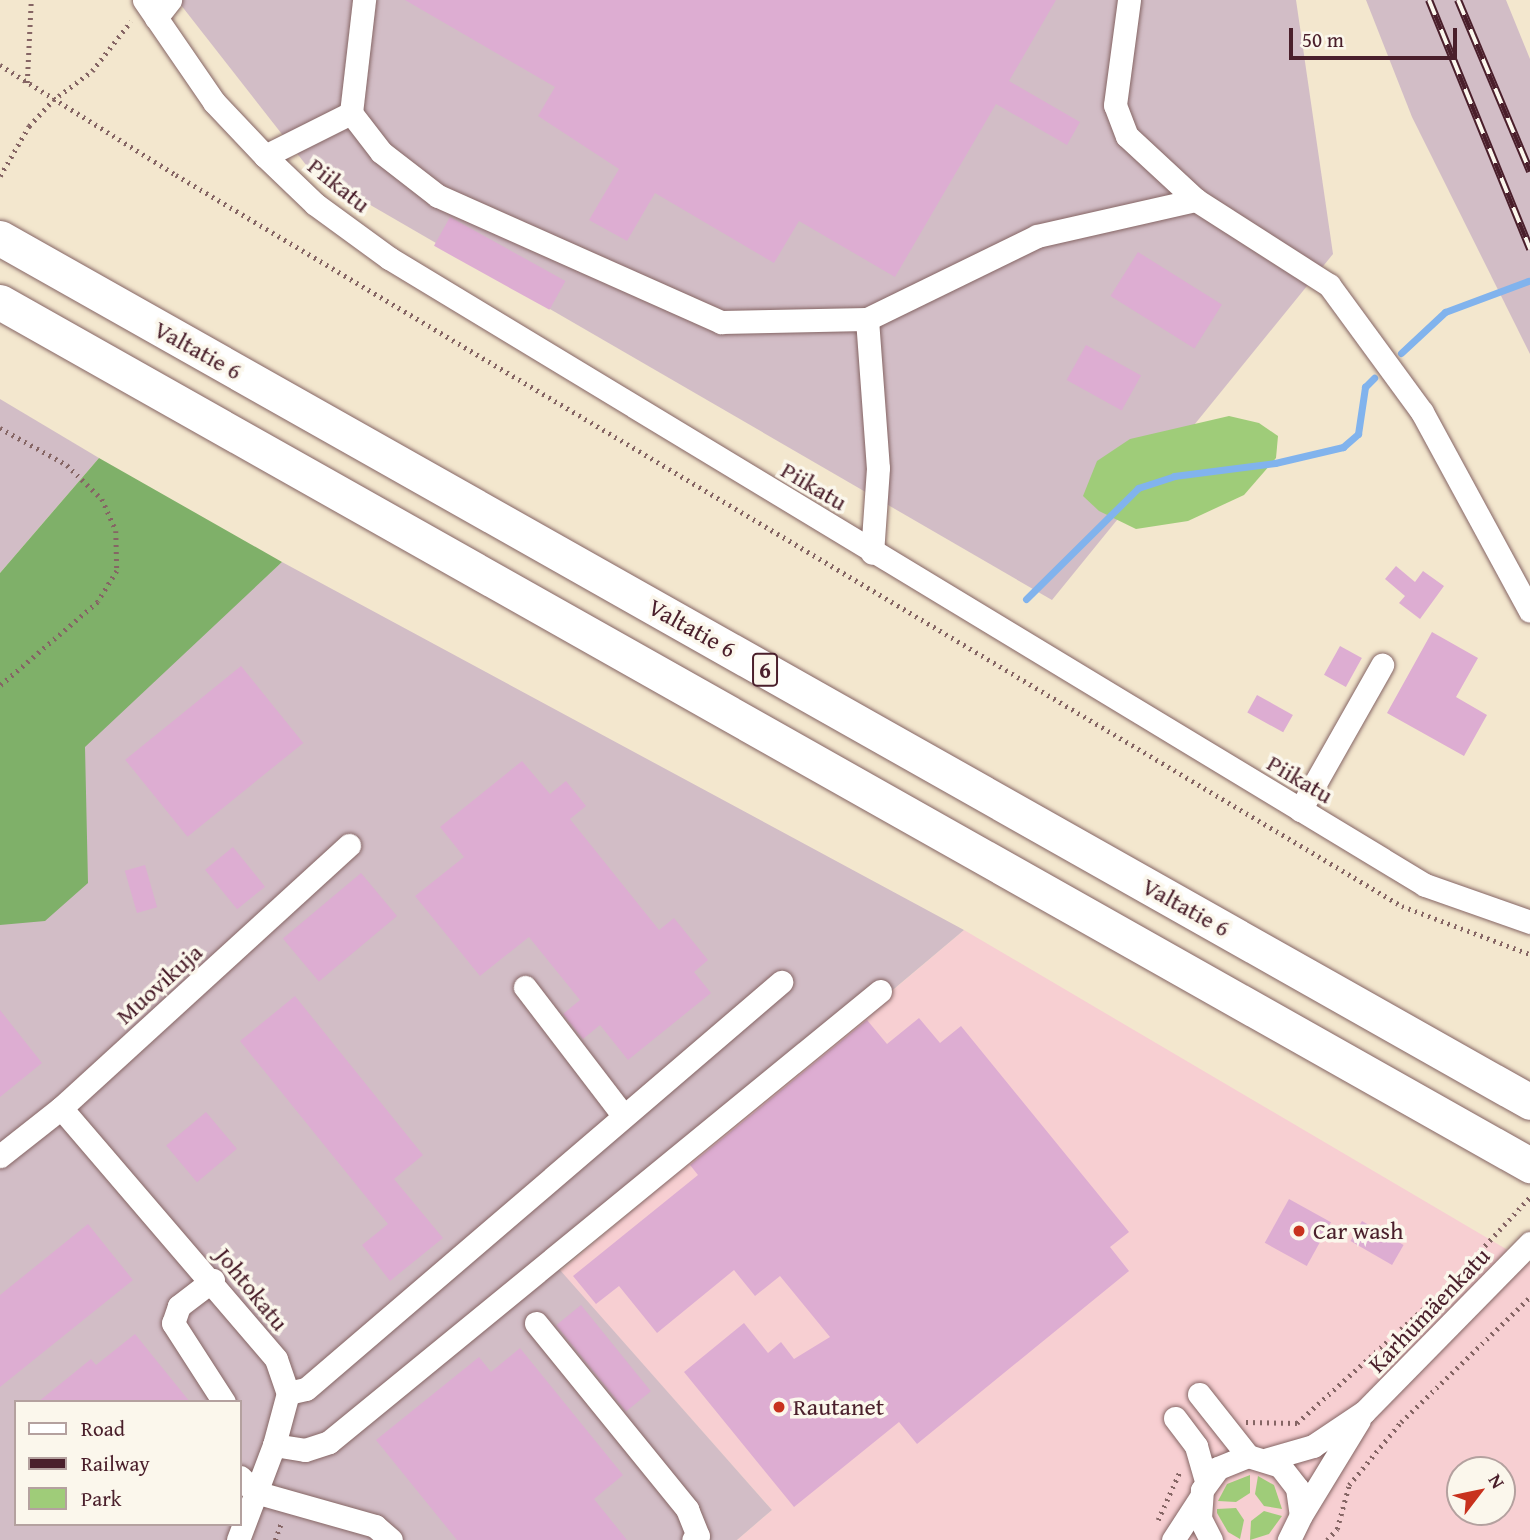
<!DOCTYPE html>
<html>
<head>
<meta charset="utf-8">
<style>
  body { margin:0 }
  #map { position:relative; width:1530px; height:1540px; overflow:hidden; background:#f3e7ce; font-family:"Gentium Book Plus",serif }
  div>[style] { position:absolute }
  .built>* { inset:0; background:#f7cfd2 }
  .industrial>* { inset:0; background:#d2bdc6 }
  .green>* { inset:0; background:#9fcc79 }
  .forest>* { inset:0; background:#7fb069 }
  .stream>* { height:7px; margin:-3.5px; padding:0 3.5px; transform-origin:3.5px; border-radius:3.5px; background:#81b3ed }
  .building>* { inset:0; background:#ddadd2; transform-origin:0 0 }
  .path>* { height:4.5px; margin-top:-2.25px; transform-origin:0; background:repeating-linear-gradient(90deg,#856564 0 2px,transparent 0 7px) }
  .roads { filter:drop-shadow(0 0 2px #856564) drop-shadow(0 0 2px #856564) }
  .minor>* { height:23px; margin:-11.5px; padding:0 11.5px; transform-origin:11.5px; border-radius:11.5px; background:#fff }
  .highway>* { height:35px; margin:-17.5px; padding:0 17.5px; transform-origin:17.5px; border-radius:17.5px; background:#fff }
  .rail>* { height:8px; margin-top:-4px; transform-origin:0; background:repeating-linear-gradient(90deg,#fbf7ec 0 16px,#4a1f2b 0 32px); box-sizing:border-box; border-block:2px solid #4a1f2b }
  .dots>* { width:19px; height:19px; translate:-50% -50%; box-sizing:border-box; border:4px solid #fbf7ec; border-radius:50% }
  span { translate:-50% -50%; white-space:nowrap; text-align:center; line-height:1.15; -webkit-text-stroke:7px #fbf7ec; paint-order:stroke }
  .shield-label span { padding:2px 5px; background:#fbf7ec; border:2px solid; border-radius:5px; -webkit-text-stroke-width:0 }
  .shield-label { font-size:23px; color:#4a1f2b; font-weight:700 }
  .street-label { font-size:24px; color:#4a1f2b }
  .poi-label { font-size:24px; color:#4a1f2b }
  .left { translate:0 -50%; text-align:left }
  .legend { position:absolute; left:14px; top:1400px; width:228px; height:126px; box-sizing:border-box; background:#fbf7ec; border:2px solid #b4a19f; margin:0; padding:9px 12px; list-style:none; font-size:21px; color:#4a1f2b }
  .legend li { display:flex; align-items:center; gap:14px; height:35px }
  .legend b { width:35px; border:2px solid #b4a19f }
  .north { position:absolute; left:1446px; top:1456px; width:70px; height:70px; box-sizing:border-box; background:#fbf7ec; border:2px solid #b4a19f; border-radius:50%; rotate:58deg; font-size:19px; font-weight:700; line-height:28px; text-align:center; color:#4a1f2b }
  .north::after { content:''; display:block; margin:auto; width:24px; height:32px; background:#c8321e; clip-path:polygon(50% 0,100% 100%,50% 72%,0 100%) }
  .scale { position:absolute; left:1289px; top:28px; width:168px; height:32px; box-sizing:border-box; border:4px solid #4a1f2b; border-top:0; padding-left:9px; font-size:21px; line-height:24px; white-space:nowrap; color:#4a1f2b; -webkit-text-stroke:5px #fbf7ec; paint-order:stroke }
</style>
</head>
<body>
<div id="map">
  <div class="built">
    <i style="clip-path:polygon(evenodd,964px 930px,1530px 1263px,1530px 1540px,737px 1540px,772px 1510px,560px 1271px,964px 930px,1460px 1470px,1502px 1470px,1502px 1512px,1460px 1512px,1460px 1470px)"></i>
  </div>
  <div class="industrial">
    <i style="clip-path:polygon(177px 0,1296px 0,1333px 254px,1052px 600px,310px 170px)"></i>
    <i style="clip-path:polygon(1366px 0,1506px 0,1530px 59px,1530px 354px,1412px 117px)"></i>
    <i style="clip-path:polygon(0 399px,99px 458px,0 573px)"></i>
    <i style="clip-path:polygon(evenodd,282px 562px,964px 930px,560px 1270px,772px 1510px,737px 1540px,0 1540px,0 815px,282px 562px,16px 1402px,240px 1402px,240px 1524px,16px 1524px,16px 1402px)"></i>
  </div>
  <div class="green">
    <i style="clip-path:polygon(1229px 416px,1259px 423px,1278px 436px,1276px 458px,1244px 495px,1188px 521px,1136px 529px,1099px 511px,1083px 496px,1097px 461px,1130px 439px)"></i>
    <i style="clip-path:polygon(1250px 1475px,1250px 1493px,1236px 1502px,1218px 1501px,1227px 1484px)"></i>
    <i style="clip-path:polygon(1258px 1476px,1274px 1485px,1282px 1509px,1264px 1506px,1255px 1494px)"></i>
    <i style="clip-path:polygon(1236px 1508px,1244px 1520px,1240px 1539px,1228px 1532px,1217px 1513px,1217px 1509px)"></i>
    <i style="clip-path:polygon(1264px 1511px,1282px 1516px,1269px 1534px,1250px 1540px,1251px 1521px)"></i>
  </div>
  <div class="forest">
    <i style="clip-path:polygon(99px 458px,282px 562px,85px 747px,88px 883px,45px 921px,0 925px,0 573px)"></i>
  </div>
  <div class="stream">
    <i style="left:1401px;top:353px;width:60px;rotate:-43deg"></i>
    <i style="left:1445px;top:312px;width:89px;rotate:-20.5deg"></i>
    <i style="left:1026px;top:599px;width:158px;rotate:-44.7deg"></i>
    <i style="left:1138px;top:488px;width:38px;rotate:-18deg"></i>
    <i style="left:1174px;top:476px;width:102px;rotate:-7.3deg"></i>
    <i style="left:1275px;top:463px;width:70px;rotate:-13.2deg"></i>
    <i style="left:1343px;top:447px;width:20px;rotate:-41deg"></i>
    <i style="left:1358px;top:434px;width:48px;rotate:-81.5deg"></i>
    <i style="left:1365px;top:387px;width:13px;rotate:-45deg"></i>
  </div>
  <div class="building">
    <i style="clip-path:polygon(405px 0,1056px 0,1009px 81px,1080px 122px,1067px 145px,996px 104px,895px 277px,799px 221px,774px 263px,655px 193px,627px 241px,589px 220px,619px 169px,538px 116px,555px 87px)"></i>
    <i style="left:450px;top:217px;width:132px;height:33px;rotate:29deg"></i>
    <i style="left:1138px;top:252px;width:99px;height:52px;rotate:32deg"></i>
    <i style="left:1086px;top:345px;width:63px;height:40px;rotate:29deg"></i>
    <i style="clip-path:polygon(1396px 566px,1415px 582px,1423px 571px,1444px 586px,1420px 619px,1399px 603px,1405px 596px,1385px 579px)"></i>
    <i style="clip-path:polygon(1432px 632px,1478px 658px,1456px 697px,1487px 715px,1464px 756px,1387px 713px)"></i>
    <i style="left:1340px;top:646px;width:25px;height:33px;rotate:29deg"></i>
    <i style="left:241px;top:666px;width:99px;height:149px;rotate:51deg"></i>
    <i style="left:1257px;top:695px;width:41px;height:20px;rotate:29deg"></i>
    <i style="clip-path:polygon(522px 761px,550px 794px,566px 781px,586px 806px,570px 819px,659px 930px,674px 918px,708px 960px,694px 972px,711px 993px,628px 1060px,600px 1025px,583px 1039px,574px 1028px,563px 1014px,580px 1000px,529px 937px,480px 976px,415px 896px,464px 857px,440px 827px)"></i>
    <i style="left:233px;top:847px;width:51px;height:36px;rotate:51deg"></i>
    <i style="left:145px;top:865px;width:44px;height:21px;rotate:74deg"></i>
    <i style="left:361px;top:873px;width:56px;height:102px;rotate:50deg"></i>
    <i style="clip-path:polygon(295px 996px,423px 1155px,394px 1179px,443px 1238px,390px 1281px,362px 1245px,388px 1224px,240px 1041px)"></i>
    <i style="clip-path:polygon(0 1010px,42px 1063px,0 1097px)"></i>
    <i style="clip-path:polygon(919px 1018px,940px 1043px,961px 1026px,1129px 1232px,1110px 1247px,1129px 1271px,917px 1444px,899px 1422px,794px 1507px,684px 1372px,744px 1323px,768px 1353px,781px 1342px,794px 1359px,830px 1337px,780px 1276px,755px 1296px,734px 1270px,657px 1333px,619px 1286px,596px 1304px,573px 1276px,698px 1175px,690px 1165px,867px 1020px,887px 1044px)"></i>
    <i style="left:206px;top:1112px;width:48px;height:52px;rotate:50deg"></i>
    <i style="left:1289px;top:1199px;width:48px;height:50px;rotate:29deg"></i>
    <i style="left:1362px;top:1221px;width:48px;height:23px;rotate:30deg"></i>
    <i style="clip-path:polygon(88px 1224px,133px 1280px,0 1387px,0 1295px)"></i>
    <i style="left:581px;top:1305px;width:111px;height:32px;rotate:51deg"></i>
    <i style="clip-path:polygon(135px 1334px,190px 1402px,38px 1402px,91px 1359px,96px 1365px)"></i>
    <i style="clip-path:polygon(520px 1348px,623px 1475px,594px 1499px,627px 1540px,457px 1540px,376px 1440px,479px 1357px,491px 1372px)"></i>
  </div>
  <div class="path">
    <i style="left:0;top:65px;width:208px;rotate:32deg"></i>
    <i style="left:176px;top:175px;width:1427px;rotate:30.81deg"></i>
    <i style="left:1402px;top:906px;width:137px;rotate:20.6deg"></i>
    <i style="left:27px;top:83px;width:83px;rotate:-87.2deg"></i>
    <i style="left:0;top:176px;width:58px;rotate:-59.9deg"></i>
    <i style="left:29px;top:126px;width:35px;rotate:-47deg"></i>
    <i style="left:53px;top:100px;width:49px;rotate:-36.6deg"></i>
    <i style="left:92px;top:71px;width:63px;rotate:-52deg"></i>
    <i style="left:0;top:428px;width:77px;rotate:28.9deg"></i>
    <i style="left:67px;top:465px;width:49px;rotate:44.2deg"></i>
    <i style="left:102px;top:499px;width:35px;rotate:66deg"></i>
    <i style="left:116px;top:531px;width:40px;rotate:88.6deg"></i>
    <i style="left:117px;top:571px;width:36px;rotate:122deg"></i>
    <i style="left:98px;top:602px;width:129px;rotate:139.4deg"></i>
    <i style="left:1246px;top:1422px;width:51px;rotate:1.1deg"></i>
    <i style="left:1297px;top:1423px;width:195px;rotate:-42.1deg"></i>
    <i style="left:1442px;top:1292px;width:129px;rotate:-47.2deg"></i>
    <i style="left:1158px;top:1520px;width:54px;rotate:-65.8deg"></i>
    <i style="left:275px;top:1540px;width:20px;rotate:-70deg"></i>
    <i style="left:1327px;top:1540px;width:15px;rotate:-48deg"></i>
    <i style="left:1337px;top:1529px;width:46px;rotate:-74.7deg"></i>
    <i style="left:1349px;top:1485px;width:82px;rotate:-50.5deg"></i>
    <i style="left:1401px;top:1422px;width:180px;rotate:-44.1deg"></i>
  </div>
  <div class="roads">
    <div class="minor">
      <i style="left:144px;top:0;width:124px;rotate:55.5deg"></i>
      <i style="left:214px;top:102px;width:74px;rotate:46.6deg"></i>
      <i style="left:265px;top:156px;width:69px;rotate:43.8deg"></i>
      <i style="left:315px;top:204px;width:92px;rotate:36.1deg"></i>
      <i style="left:389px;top:258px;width:1211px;rotate:31.18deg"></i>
      <i style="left:1425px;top:885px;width:111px;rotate:19.4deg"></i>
      <i style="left:1129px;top:0;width:106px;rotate:97.6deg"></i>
      <i style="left:1115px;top:105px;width:33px;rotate:69deg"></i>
      <i style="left:1127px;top:136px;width:94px;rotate:42.8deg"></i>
      <i style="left:1196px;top:200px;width:158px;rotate:32.6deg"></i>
      <i style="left:1329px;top:285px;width:157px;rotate:53.8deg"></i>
      <i style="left:1422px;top:412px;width:226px;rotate:61.5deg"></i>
      <i style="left:156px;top:18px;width:23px;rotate:-52deg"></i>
      <i style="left:351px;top:113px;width:49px;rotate:52.4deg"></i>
      <i style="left:381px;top:152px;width:72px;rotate:37.7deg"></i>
      <i style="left:438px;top:196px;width:310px;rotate:24deg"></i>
      <i style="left:721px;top:322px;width:146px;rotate:-1.2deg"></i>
      <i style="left:867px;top:319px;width:189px;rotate:-26deg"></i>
      <i style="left:1037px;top:236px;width:163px;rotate:-12.8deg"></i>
      <i style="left:265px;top:156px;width:96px;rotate:-26.6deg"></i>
      <i style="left:351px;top:113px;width:114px;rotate:-83.4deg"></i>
      <i style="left:867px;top:319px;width:149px;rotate:85.8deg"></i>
      <i style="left:878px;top:468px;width:85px;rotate:94deg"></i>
      <i style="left:1300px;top:810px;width:167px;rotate:-60.5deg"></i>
      <i style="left:525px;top:987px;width:161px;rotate:52.6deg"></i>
      <i style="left:61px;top:1108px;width:330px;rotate:49.4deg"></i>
      <i style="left:276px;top:1359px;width:36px;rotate:71deg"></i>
      <i style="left:288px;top:1393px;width:54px;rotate:105.1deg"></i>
      <i style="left:274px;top:1445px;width:102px;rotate:110.8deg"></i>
      <i style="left:0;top:1156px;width:78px;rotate:-38.2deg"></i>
      <i style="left:61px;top:1108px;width:390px;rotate:-42.4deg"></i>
      <i style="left:213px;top:1280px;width:43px;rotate:142.6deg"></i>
      <i style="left:179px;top:1306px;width:18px;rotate:109deg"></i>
      <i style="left:173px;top:1323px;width:94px;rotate:57.2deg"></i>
      <i style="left:536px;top:1323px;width:240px;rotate:50.9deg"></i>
      <i style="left:687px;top:1509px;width:29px;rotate:68deg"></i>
      <i style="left:698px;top:1536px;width:6px;rotate:141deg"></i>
      <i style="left:288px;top:1393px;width:18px;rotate:-13deg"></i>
      <i style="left:306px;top:1389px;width:626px;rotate:-40.59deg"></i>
      <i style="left:1199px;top:1394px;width:79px;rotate:51.7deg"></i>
      <i style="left:1175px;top:1418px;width:35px;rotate:53deg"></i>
      <i style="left:1196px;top:1446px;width:35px;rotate:74deg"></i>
      <i style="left:274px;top:1445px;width:31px;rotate:9deg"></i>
      <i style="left:305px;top:1450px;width:25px;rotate:-18deg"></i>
      <i style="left:329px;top:1442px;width:712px;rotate:-39.3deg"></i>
      <i style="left:1268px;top:1459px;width:47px;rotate:-16.1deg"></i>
      <i style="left:1313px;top:1446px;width:61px;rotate:-33.7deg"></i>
      <i style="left:1364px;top:1412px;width:237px;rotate:-45.5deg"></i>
      <i style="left:240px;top:1477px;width:21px;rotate:45deg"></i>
      <i style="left:255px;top:1492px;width:125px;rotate:15.8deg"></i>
      <i style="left:375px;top:1526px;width:21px;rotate:41deg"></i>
      <i style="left:1301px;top:1515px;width:111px;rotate:-58.6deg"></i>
      <i style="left:1173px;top:1540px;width:48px;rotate:-57deg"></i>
      <i style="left:1211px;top:1540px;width:25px;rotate:-117deg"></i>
      <i style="left:1200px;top:1518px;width:28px;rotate:-86deg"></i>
      <i style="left:1202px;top:1490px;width:27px;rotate:-54deg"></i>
      <i style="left:1218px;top:1468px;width:32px;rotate:-22deg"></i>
      <i style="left:1248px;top:1456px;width:34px;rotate:17deg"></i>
      <i style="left:1280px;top:1466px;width:28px;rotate:52deg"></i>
      <i style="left:1297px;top:1488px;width:27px;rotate:82deg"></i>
      <i style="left:1301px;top:1515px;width:28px;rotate:116deg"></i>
    </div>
    <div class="highway">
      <i style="left:0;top:238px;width:1757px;rotate:29.45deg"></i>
      <i style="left:0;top:302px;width:1757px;rotate:29.43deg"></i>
    </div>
  </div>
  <div class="rail">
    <i style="left:1429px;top:0;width:269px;rotate:67.9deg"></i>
    <i style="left:1458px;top:0;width:186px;rotate:67.2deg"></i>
  </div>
  <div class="dots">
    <i style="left:1299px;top:1231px;background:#c8321e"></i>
    <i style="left:779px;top:1407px;background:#c8321e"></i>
  </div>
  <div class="shield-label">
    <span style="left:765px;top:670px">6</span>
  </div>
  <div class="street-label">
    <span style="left:339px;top:185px;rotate:39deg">Piikatu</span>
    <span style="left:198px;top:350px;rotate:29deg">Valtatie 6</span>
    <span style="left:814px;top:486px;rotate:31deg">Piikatu</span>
    <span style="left:692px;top:628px;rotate:29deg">Valtatie 6</span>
    <span style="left:1300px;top:779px;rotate:31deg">Piikatu</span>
    <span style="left:1186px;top:907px;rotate:29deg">Valtatie 6</span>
    <span style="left:159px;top:984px;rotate:-42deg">Muovikuja</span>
    <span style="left:252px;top:1289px;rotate:51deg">Johtokatu</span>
    <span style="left:1429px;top:1310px;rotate:-46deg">Karhumäenkatu</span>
  </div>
  <div class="poi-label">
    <span class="left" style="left:1313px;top:1231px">Car wash</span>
    <span class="left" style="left:793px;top:1407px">Rautanet</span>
  </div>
  <ul class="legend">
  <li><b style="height:9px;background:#fff"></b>Road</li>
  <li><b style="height:9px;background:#4a1f2b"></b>Railway</li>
  <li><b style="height:19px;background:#9fcc79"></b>Park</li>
  </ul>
  <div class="north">N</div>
  <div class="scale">50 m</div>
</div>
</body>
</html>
